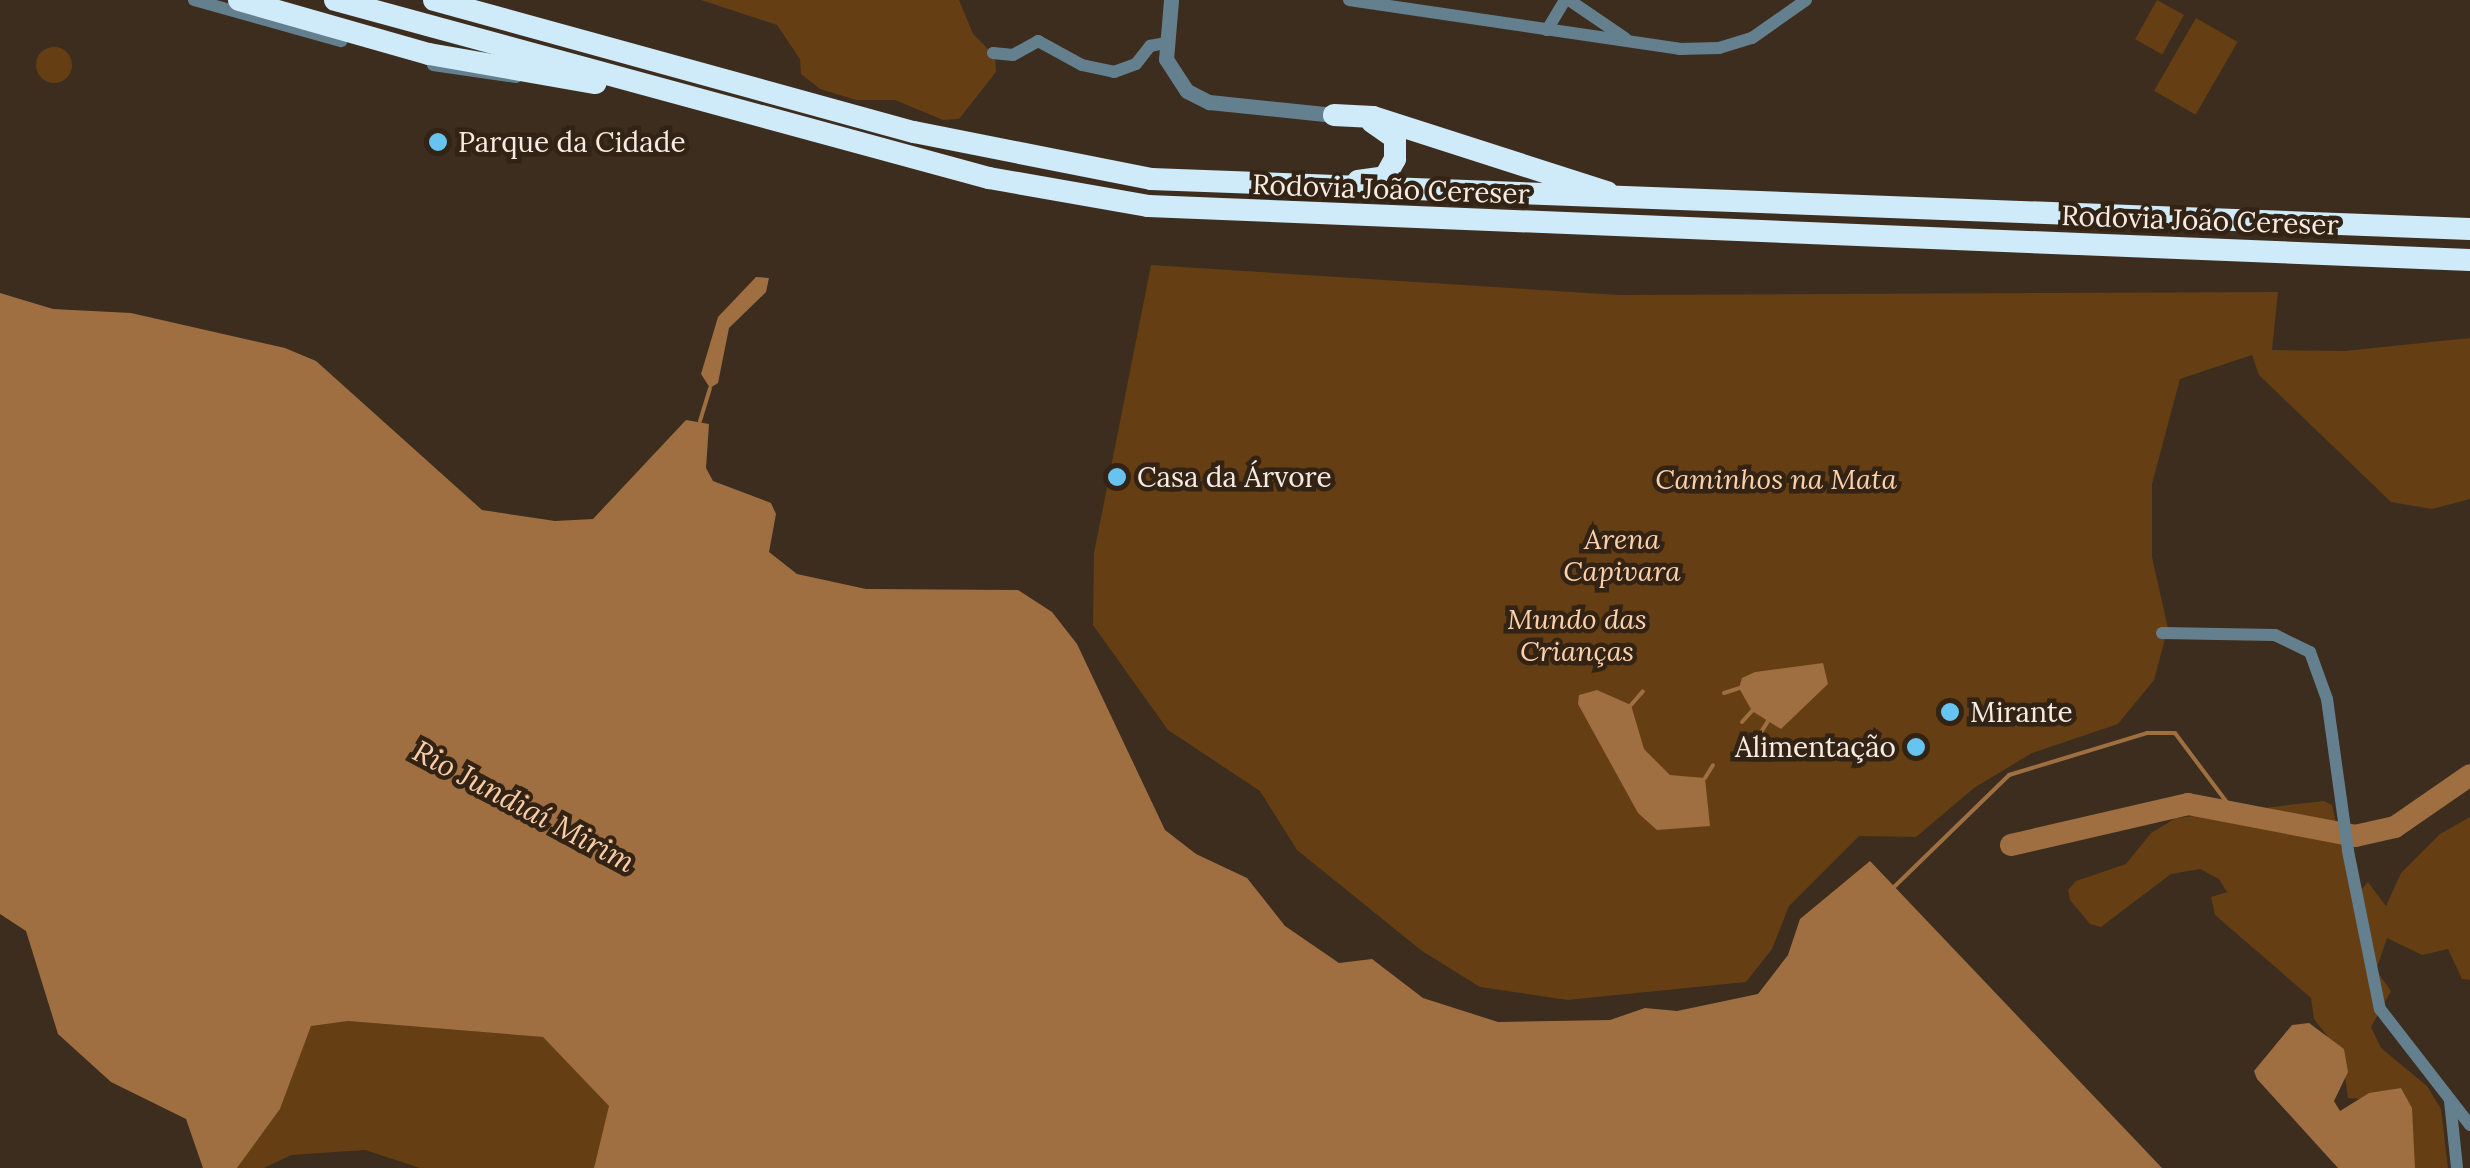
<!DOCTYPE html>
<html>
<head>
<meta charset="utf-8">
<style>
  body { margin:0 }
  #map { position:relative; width:2470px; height:1168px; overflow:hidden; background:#3c2d1e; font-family:Lora,serif }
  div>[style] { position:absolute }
  .green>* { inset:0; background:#653e13; transform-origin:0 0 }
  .round { border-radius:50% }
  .water>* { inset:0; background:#9f6f41 }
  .stream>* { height:4px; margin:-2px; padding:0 2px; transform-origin:2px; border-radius:2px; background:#9f6f41 }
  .river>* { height:22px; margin:-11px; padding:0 11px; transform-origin:11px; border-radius:11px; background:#9f6f41 }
  .minor>* { height:12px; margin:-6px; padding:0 6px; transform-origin:6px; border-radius:6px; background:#64808f }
  .tertiary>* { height:15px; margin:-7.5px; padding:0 7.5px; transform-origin:7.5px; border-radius:7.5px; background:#64808f }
  .motorway>* { height:22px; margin:-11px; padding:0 11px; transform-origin:11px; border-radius:11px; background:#cfeaf8 }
  .dots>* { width:28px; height:28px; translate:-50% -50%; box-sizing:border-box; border:5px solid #322315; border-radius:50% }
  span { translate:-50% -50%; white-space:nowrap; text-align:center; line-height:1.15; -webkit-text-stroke:9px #322315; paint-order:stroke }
  .poi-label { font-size:28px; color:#f7ece3 }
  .left { translate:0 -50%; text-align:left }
  .right { translate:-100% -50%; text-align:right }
  .street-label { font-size:28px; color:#f7ece3 }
  .park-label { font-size:28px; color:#fcd1ab; font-style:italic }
  .water-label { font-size:30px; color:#f8cda7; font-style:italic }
</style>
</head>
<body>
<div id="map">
  <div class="green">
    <i style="clip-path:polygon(701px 0,959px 0,973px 34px,995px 56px,996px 72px,959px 119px,943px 120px,895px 100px,856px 100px,820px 89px,801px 74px,800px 59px,777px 25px)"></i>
    <i style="left:2157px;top:0;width:31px;height:45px;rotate:29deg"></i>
    <i style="left:2196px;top:18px;width:48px;height:84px;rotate:30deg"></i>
    <i class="round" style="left:36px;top:47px;width:36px;height:36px"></i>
    <i style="clip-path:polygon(1151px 265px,1619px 295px,2278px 292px,2272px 350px,2344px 351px,2470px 338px,2470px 499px,2432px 509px,2391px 502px,2259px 375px,2252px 355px,2180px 379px,2152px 484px,2152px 557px,2168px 628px,2154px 680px,2118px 724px,2032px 753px,1974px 788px,1916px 837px,1859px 836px,1789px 906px,1772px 949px,1746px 982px,1567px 1000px,1480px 987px,1422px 951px,1297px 850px,1260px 791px,1168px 730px,1093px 625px,1094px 553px)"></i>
    <i style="clip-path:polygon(2324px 801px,2332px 805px,2353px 899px,2368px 882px,2386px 906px,2401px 873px,2440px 834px,2470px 817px,2470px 980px,2462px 979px,2448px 949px,2422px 955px,2387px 938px,2376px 970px,2391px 991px,2371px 1027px,2381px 1048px,2427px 1086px,2441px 1109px,2448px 1168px,2407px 1168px,2391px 1101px,2348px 1098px,2342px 1055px,2314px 1019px,2311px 998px,2215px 915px,2211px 897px,2227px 892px,2219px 879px,2200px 869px,2171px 874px,2101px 927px,2090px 924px,2070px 900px,2068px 890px,2076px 881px,2126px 864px,2151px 833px,2176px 818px)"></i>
    <i style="clip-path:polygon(348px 1021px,543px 1037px,610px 1106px,594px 1168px,420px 1168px,365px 1150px,291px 1155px,264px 1168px,237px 1168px,280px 1109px,311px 1025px)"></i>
  </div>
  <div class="water">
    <i style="clip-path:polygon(756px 277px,769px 278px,766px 292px,729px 328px,718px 383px,710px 388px,701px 374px,718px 317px)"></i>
    <i style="clip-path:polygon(0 293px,53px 309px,131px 313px,285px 348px,316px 361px,482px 510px,555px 521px,593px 519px,686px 420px,709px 424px,706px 468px,713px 481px,771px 503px,776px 514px,769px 552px,797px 574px,866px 589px,1018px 590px,1052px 612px,1077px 644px,1165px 830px,1196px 854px,1247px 878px,1285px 926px,1339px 963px,1372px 959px,1423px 998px,1498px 1022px,1610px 1020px,1645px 1008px,1677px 1011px,1758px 994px,1788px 955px,1800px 919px,1870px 861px,2162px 1168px,594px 1168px,609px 1106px,543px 1037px,348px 1021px,311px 1026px,280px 1109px,237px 1168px,203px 1168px,186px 1119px,111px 1082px,58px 1034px,26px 931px,0 914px)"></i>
    <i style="clip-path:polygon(1823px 663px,1828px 684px,1781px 729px,1752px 711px,1739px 688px,1742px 678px,1755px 672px)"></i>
    <i style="clip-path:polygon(1597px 690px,1631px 705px,1644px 749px,1670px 775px,1705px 778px,1710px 826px,1657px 830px,1638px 813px,1578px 704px,1579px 695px)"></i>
    <i style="clip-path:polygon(2309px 1023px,2344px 1049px,2348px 1072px,2334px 1101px,2340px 1111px,2369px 1093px,2401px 1088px,2412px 1108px,2415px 1168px,2338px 1168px,2257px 1079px,2254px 1071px,2292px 1025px)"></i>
  </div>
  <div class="stream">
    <i style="left:700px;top:421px;width:34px;rotate:-73deg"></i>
    <i style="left:1724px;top:693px;width:16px;rotate:-18deg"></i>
    <i style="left:1631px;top:705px;width:18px;rotate:-49deg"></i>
    <i style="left:1742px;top:722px;width:15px;rotate:-48deg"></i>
    <i style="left:1758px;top:737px;width:19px;rotate:-58deg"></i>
    <i style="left:1705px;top:778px;width:15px;rotate:-58deg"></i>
    <i style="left:1894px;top:887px;width:161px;rotate:-44.2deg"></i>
    <i style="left:2009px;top:775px;width:144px;rotate:-16.9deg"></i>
    <i style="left:2147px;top:733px;width:28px"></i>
    <i style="left:2175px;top:733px;width:99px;rotate:53.2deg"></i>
  </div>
  <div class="river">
    <i style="left:2011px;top:845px;width:182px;rotate:-13deg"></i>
    <i style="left:2188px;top:804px;width:170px;rotate:10.8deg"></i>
    <i style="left:2355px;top:836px;width:41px;rotate:-12.7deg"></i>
    <i style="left:2395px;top:827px;width:91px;rotate:-34.7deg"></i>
  </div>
  <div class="minor">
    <i style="left:194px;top:0;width:153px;rotate:15.6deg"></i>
    <i style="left:1349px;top:0;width:334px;rotate:8.4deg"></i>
    <i style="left:1679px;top:49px;width:40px;rotate:-1.4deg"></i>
    <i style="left:1719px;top:48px;width:34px;rotate:-17deg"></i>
    <i style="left:1752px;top:38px;width:66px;rotate:-35.1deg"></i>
    <i style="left:1569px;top:0;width:68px;rotate:34.2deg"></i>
    <i style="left:1547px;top:30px;width:35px;rotate:-59deg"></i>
    <i style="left:993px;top:53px;width:20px;rotate:6deg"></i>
    <i style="left:1013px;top:55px;width:29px;rotate:-29deg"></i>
    <i style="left:1038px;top:41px;width:50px;rotate:28.6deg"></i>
    <i style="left:1082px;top:65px;width:33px;rotate:12deg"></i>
    <i style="left:1114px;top:72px;width:23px;rotate:-20deg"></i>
    <i style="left:1136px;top:64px;width:23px;rotate:-52deg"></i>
    <i style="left:1150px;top:46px;width:16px;rotate:-11deg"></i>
    <i style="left:433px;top:65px;width:84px;rotate:8.2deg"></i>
    <i style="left:2162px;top:633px;width:113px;rotate:1deg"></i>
    <i style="left:2275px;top:635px;width:39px;rotate:26deg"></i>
    <i style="left:2310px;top:652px;width:50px;rotate:70.1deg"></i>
    <i style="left:2327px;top:699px;width:153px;rotate:82.1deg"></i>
    <i style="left:2348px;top:851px;width:161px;rotate:78.6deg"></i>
    <i style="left:2380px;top:1009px;width:147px;rotate:52.2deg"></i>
    <i style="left:2450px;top:1101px;width:67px;rotate:84deg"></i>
  </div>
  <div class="tertiary">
    <i style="left:1171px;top:0;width:59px;rotate:94.8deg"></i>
    <i style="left:1166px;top:59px;width:38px;rotate:57deg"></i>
    <i style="left:1187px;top:91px;width:25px;rotate:27deg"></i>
    <i style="left:1209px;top:102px;width:126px;rotate:5.9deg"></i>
  </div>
  <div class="motorway">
    <i style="left:239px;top:0;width:198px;rotate:15.9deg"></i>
    <i style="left:429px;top:54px;width:169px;rotate:9.9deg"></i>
    <i style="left:335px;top:0;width:678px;rotate:15.23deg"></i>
    <i style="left:989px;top:178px;width:161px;rotate:10deg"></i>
    <i style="left:1148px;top:206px;width:1323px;rotate:2.34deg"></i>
    <i style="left:434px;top:0;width:498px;rotate:15.4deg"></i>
    <i style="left:914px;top:132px;width:242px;rotate:11.2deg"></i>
    <i style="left:1151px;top:179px;width:1320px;rotate:2.17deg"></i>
    <i style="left:1334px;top:115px;width:39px;rotate:3deg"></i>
    <i style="left:1373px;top:117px;width:246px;rotate:17.8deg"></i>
    <i style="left:1358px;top:181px;width:27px;rotate:-8deg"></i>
    <i style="left:1385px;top:177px;width:21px;rotate:-61deg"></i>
    <i style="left:1395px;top:159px;width:21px;rotate:-90deg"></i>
    <i style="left:1395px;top:138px;width:28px;rotate:-145deg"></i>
  </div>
  <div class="dots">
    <i style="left:438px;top:142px;background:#67c4f0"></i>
    <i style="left:1117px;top:477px;background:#67c4f0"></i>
    <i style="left:1950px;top:712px;background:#67c4f0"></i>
    <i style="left:1916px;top:747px;background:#67c4f0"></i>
  </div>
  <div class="poi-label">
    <span class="left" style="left:458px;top:142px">Parque da Cidade</span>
    <span class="left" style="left:1137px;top:477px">Casa da Árvore</span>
    <span class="left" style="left:1970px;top:712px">Mirante</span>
    <span class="right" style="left:1896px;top:747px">Alimentação</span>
  </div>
  <div class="street-label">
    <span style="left:1391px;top:189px;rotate:2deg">Rodovia João Cereser</span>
    <span style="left:2200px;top:220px;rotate:2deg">Rodovia João Cereser</span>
  </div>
  <div class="park-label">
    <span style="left:1776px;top:479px">Caminhos na Mata</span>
    <span style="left:1622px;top:555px">Arena<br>Capivara</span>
    <span style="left:1577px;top:635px">Mundo das<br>Crianças</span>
  </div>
  <div class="water-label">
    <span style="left:524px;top:806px;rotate:28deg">Rio Jundiaí Mirim</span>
  </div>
</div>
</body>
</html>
